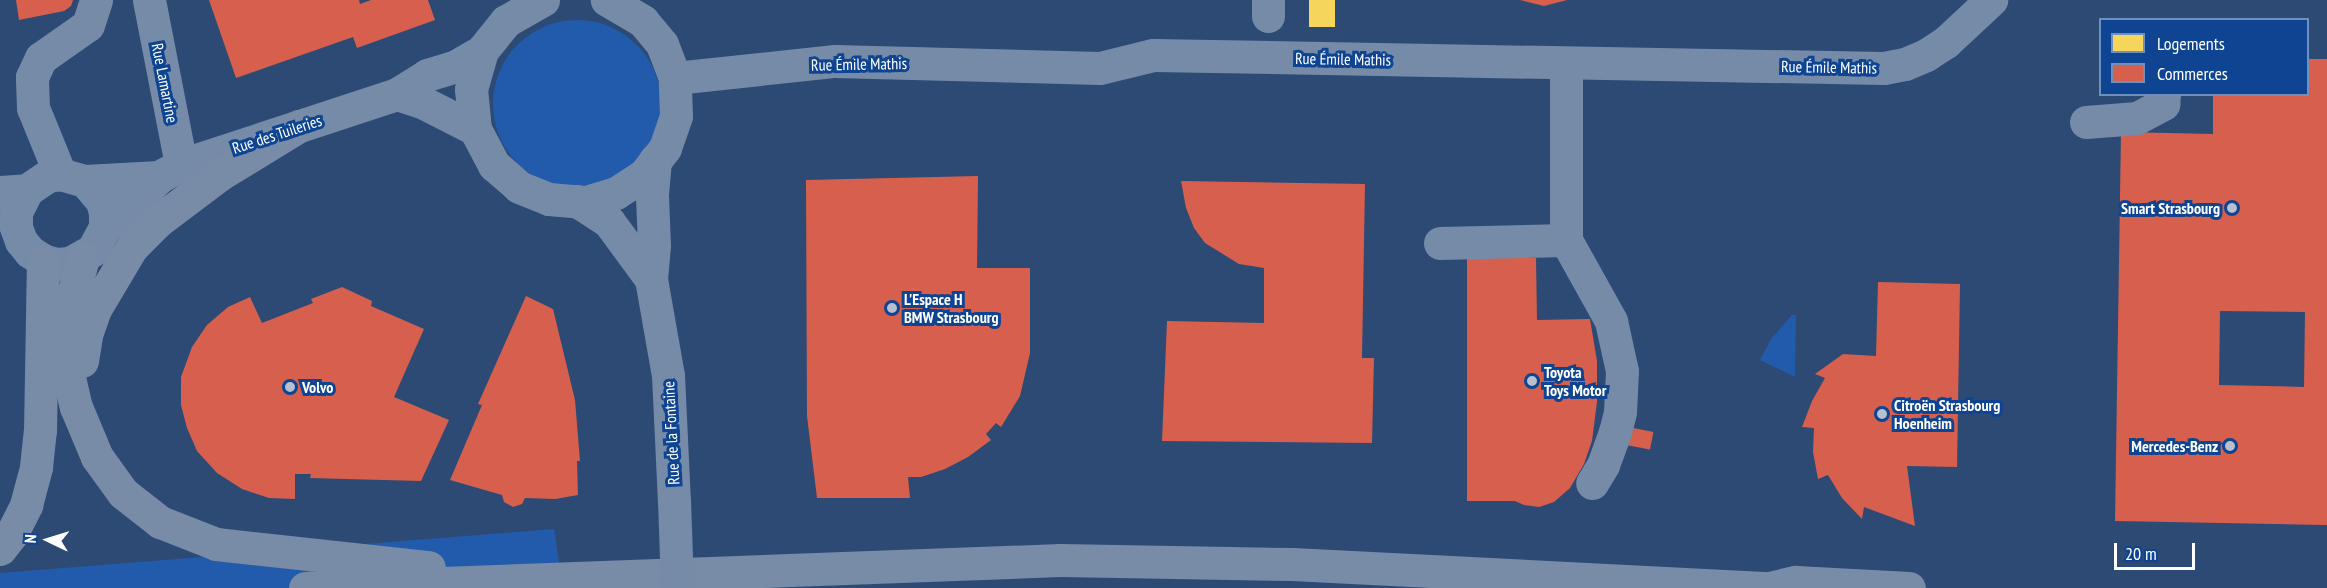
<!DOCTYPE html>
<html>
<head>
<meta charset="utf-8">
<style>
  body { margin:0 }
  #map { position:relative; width:2327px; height:588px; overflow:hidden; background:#2d4a75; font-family:"PT Sans Narrow",sans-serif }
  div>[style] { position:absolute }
  .green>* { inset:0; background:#225bab }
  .round { border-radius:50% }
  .homes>* { inset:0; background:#f6d55c; transform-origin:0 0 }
  .shops>* { inset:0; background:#d6604d; transform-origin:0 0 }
  .minor>* { height:33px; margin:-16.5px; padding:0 16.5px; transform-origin:16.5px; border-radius:16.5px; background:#758ba8 }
  .highway>* { height:33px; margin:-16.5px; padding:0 16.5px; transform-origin:16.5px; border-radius:16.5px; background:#788ba7 }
  .minor-bridge>* { height:33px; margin:-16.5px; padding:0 16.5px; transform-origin:16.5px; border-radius:16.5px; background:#758ba8 }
  .dots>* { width:16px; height:16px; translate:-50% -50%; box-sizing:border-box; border:3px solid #0f4493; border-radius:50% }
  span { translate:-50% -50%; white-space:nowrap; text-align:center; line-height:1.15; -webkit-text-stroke:6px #0f4493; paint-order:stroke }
  .street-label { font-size:16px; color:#fff }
  .poi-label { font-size:16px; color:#fff; font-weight:700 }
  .right { translate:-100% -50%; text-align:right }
  .left { translate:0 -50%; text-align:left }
  .legend { position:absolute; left:2099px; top:18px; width:210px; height:78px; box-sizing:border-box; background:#0f4493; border:2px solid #6f8fbe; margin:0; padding:8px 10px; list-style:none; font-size:18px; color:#fff }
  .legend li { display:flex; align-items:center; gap:12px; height:30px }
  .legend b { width:30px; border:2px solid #6f8fbe }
  .north { position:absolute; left:18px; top:510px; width:60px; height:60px; -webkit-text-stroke:4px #0f4493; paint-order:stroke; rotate:274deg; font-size:16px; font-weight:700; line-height:24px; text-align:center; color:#fff }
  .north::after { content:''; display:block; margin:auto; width:21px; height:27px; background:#fff; clip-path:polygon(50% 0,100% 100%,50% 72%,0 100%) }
  .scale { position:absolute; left:2114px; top:543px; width:81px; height:27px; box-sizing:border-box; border:3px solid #fff; border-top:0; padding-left:8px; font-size:18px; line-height:21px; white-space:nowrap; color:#fff; -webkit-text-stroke:4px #0f4493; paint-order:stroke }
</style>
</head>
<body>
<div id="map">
  <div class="green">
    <i class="round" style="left:493px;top:20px;width:168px;height:168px"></i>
    <i style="clip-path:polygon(1792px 315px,1796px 315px,1795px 377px,1760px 360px,1771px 339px)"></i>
    <i style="clip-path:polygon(554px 529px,563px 588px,0 588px,0 573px)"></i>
  </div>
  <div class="homes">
    <i style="left:1309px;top:0;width:26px;height:27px"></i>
  </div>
  <div class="shops">
    <i style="clip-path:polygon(16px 0,73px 0,71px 6px,64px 11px,19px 20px)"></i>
    <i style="clip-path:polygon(209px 0,359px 0,360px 4px,371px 0,428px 0,435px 20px,357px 48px,353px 37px,236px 78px)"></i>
    <i style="clip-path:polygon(1520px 0,1567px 0,1544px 6px)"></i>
    <i style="clip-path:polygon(evenodd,2308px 59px,2327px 59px,2327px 525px,2115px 521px,2121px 132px,2213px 134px,2213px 94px,2308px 94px,2308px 59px,2220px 311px,2305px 312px,2304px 387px,2219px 385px,2220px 311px)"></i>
    <i style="clip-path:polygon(978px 176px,977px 268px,1030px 268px,1030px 353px,1020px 396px,1001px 427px,996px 423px,986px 434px,991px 440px,968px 457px,945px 469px,921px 477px,908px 477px,910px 498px,817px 498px,807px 416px,806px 180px)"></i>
    <i style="clip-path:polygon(1181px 181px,1365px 184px,1362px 358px,1374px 358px,1372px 443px,1162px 441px,1167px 321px,1264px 323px,1264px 268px,1239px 264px,1205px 243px,1194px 228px,1186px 208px)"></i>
    <i style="clip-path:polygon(1467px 258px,1536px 258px,1537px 320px,1590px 319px,1597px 361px,1597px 402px,1592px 441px,1584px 464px,1570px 488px,1554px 502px,1539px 507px,1524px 505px,1515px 501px,1467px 501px)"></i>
    <i style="clip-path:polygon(1878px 282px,1960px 284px,1957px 467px,1907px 466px,1915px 526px,1864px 507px,1862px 519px,1842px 498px,1828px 475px,1818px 479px,1813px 452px,1814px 428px,1802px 427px,1812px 401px,1825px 378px,1815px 374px,1843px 354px,1876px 356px)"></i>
    <i style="clip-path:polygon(342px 287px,372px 301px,371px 306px,424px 329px,394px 397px,449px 420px,421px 481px,310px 478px,311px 474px,295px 474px,295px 499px,269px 498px,242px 489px,217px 473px,197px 451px,187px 428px,181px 405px,181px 377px,192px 347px,207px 325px,228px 307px,250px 297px,262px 323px,313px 303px,311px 299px)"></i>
    <i style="clip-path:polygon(526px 296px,553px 309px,575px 400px,580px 461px,577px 461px,578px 495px,555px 499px,525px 498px,522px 504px,513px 507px,504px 502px,502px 495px,450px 480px,482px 405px,478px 404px)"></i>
    <i style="left:1623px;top:426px;width:31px;height:18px;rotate:11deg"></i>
  </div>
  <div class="minor">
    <i style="left:149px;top:0;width:168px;rotate:79deg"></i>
    <i style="left:543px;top:0;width:43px;rotate:150.4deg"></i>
    <i style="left:506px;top:21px;width:38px;rotate:129deg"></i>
    <i style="left:482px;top:51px;width:40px;rotate:106deg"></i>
    <i style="left:471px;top:89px;width:40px;rotate:84.3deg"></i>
    <i style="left:475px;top:129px;width:41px;rotate:62.2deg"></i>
    <i style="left:494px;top:165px;width:33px;rotate:41deg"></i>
    <i style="left:519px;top:187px;width:32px;rotate:22deg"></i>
    <i style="left:549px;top:199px;width:37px;rotate:5deg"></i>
    <i style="left:586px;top:202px;width:31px;rotate:-17deg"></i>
    <i style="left:616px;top:193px;width:33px;rotate:-33deg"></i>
    <i style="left:644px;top:175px;width:34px;rotate:-52deg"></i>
    <i style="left:665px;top:148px;width:34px;rotate:-71deg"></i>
    <i style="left:676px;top:116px;width:38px;rotate:-92deg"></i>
    <i style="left:675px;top:78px;width:36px;rotate:-111deg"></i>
    <i style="left:662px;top:44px;width:30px;rotate:-130deg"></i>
    <i style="left:643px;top:21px;width:42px;rotate:-149.7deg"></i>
    <i style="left:1268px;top:16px;width:16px;rotate:-90deg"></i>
    <i style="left:675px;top:78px;width:161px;rotate:-6.1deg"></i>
    <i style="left:835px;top:61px;width:265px;rotate:1.5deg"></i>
    <i style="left:1100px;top:68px;width:55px;rotate:-13.8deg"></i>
    <i style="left:1153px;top:55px;width:731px;rotate:1.02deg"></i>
    <i style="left:1884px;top:68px;width:21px;rotate:-11deg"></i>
    <i style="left:1905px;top:64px;width:23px;rotate:-23deg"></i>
    <i style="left:1926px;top:55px;width:24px;rotate:-33deg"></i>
    <i style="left:1946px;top:42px;width:62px;rotate:-43deg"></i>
    <i style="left:397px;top:94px;width:26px;rotate:18deg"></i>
    <i style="left:422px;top:102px;width:59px;rotate:27deg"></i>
    <i style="left:2086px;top:122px;width:51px;rotate:-4.5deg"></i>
    <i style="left:2137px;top:118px;width:30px;rotate:-28deg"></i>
    <i style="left:2163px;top:104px;width:10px;rotate:-84deg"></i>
    <i style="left:655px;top:160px;width:36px;rotate:95deg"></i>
    <i style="left:652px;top:196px;width:49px;rotate:87.7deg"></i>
    <i style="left:654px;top:245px;width:34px;rotate:95deg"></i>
    <i style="left:651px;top:279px;width:97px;rotate:80deg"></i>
    <i style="left:668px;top:375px;width:125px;rotate:87.3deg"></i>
    <i style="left:60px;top:174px;width:71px;rotate:-112.2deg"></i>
    <i style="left:33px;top:108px;width:31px;rotate:-92deg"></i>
    <i style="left:32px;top:77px;width:21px;rotate:-65deg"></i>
    <i style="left:41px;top:58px;width:57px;rotate:-35.1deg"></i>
    <i style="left:88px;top:25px;width:26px;rotate:-72deg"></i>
    <i style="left:85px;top:181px;width:74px;rotate:-3.1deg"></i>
    <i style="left:0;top:192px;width:27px;rotate:-4deg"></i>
    <i style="left:27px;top:190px;width:25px;rotate:-34deg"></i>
    <i style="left:48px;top:176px;width:12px;rotate:-9deg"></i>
    <i style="left:60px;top:174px;width:26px;rotate:16deg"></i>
    <i style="left:85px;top:181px;width:26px;rotate:50deg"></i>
    <i style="left:102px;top:201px;width:12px;rotate:76deg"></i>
    <i style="left:105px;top:213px;width:14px;rotate:90deg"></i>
    <i style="left:105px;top:227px;width:26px;rotate:118deg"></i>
    <i style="left:93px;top:250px;width:26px;rotate:151deg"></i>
    <i style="left:70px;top:263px;width:14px;rotate:176deg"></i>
    <i style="left:56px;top:264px;width:14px;rotate:-163deg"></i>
    <i style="left:43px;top:260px;width:15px;rotate:-148deg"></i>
    <i style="left:30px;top:252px;width:14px;rotate:-129deg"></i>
    <i style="left:21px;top:241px;width:15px;rotate:-110deg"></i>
    <i style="left:16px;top:227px;width:15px;rotate:-90deg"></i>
    <i style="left:16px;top:212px;width:25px;rotate:-63deg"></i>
    <i style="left:577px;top:201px;width:38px;rotate:33deg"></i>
    <i style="left:609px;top:222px;width:71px;rotate:53.6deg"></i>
    <i style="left:105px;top:227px;width:26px;rotate:-37deg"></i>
    <i style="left:126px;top:211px;width:47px;rotate:-45.9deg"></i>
    <i style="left:159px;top:177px;width:25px;rotate:-29deg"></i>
    <i style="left:181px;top:165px;width:227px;rotate:-18.2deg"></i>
    <i style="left:397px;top:94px;width:36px;rotate:-32deg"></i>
    <i style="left:427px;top:75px;width:30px;rotate:-17deg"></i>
    <i style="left:456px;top:66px;width:30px;rotate:-30deg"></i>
    <i style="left:1566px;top:240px;width:93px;rotate:60.9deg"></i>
    <i style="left:1611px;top:321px;width:51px;rotate:77.6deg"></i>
    <i style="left:1622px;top:371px;width:41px;rotate:92.8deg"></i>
    <i style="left:1620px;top:412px;width:21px;rotate:104deg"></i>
    <i style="left:1615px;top:432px;width:35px;rotate:110deg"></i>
    <i style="left:1603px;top:465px;width:21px;rotate:121deg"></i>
    <i style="left:1440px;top:243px;width:126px;rotate:-1.4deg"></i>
    <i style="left:1566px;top:240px;width:176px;rotate:-90deg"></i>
  </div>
  <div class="highway">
    <i style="left:83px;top:258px;width:42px;rotate:105deg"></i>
    <i style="left:72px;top:299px;width:34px;rotate:98deg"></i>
    <i style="left:67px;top:333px;width:40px;rotate:88.6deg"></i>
    <i style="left:68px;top:373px;width:35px;rotate:77deg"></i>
    <i style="left:76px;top:407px;width:54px;rotate:67.2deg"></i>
    <i style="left:97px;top:457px;width:44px;rotate:54.2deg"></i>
    <i style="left:123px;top:493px;width:47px;rotate:38.1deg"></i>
    <i style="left:160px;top:522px;width:60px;rotate:21.4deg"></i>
    <i style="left:216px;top:544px;width:214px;rotate:6.2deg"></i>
    <i style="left:82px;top:361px;width:26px;rotate:-81deg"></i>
    <i style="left:86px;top:335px;width:28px;rotate:-71deg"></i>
    <i style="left:95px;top:309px;width:72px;rotate:-59.2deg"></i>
    <i style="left:132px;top:247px;width:37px;rotate:-45deg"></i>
    <i style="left:158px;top:221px;width:76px;rotate:-37deg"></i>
    <i style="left:219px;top:175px;width:94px;rotate:-31.5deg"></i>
    <i style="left:0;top:549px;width:18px;rotate:-52deg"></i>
    <i style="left:11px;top:535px;width:34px;rotate:-63deg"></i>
    <i style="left:26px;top:505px;width:39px;rotate:-75deg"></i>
    <i style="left:36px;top:467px;width:36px;rotate:-84deg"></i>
    <i style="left:40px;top:431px;width:171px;rotate:-89deg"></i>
    <i style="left:305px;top:588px;width:756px;rotate:-2.12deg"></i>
    <i style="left:1060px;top:560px;width:232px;rotate:1deg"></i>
    <i style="left:1292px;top:564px;width:477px;rotate:2.9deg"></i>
    <i style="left:1769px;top:588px;width:28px;rotate:-13deg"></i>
    <i style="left:1796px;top:582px;width:113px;rotate:3deg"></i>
  </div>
  <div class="minor-bridge">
    <i style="left:674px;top:500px;width:88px;rotate:88deg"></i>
  </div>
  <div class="dots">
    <i style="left:2232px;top:208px;background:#b6c0cf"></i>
    <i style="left:892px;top:308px;background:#b6c0cf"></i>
    <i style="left:1532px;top:381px;background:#b6c0cf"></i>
    <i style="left:290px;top:387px;background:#b6c0cf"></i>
    <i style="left:1882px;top:414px;background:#b6c0cf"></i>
    <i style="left:2230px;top:446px;background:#b6c0cf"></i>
  </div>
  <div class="street-label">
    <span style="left:1343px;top:59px;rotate:1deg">Rue Émile Mathis</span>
    <span style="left:859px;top:64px;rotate:-1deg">Rue Émile Mathis</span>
    <span style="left:1829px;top:67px;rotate:1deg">Rue Émile Mathis</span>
    <span style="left:165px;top:83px;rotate:79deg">Rue Lamartine</span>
    <span style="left:277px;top:134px;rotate:-18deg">Rue des Tuileries</span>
    <span style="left:671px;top:433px;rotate:-93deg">Rue de la Fontaine</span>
  </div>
  <div class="poi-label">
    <span class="right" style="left:2220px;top:208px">Smart Strasbourg</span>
    <span class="left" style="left:904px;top:308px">L'Espace H<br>BMW Strasbourg</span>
    <span class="left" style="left:1544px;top:381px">Toyota<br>Toys Motor</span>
    <span class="left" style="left:302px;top:387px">Volvo</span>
    <span class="left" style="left:1894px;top:414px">Citroën Strasbourg<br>Hoenheim</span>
    <span class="right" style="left:2218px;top:446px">Mercedes-Benz</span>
  </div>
  <ul class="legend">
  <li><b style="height:16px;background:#f6d55c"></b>Logements</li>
  <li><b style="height:16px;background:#d6604d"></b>Commerces</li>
  </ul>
  <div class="north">N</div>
  <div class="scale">20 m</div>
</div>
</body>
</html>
